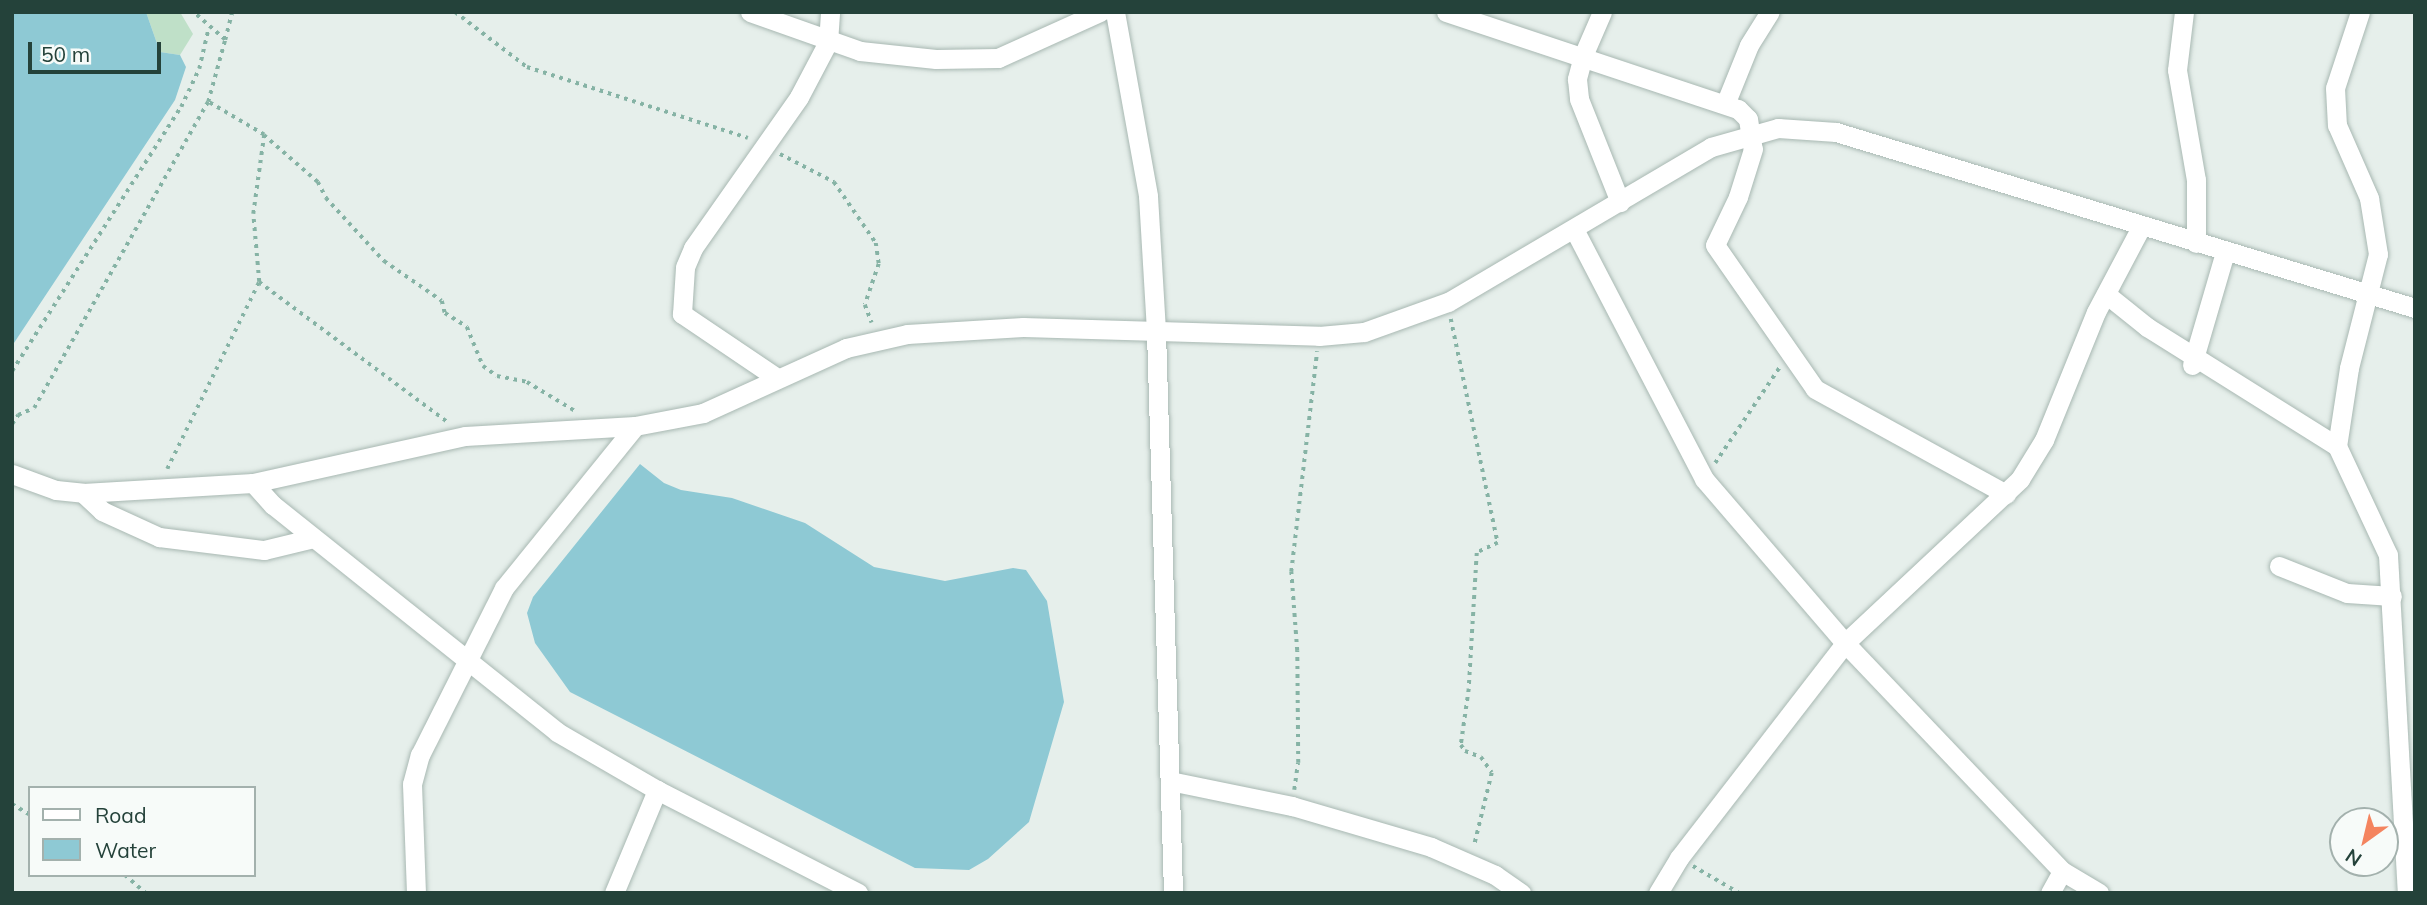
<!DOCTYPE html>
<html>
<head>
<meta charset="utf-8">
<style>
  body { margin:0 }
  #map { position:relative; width:2427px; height:905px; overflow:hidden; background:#e6efeb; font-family:Mulish,sans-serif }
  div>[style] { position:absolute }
  .green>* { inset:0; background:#bfe0c8 }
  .water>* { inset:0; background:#8ec9d4 }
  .path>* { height:3.5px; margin-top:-1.75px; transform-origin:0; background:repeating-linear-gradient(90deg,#86b3a5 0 3.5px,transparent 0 8.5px) }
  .roads { filter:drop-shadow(0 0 2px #a8b8b2) drop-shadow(0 0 2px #a8b8b2) }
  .minor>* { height:19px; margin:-9.5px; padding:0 9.5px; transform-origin:9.5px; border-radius:9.5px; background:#fff }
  span { translate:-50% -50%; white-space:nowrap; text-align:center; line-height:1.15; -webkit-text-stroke:5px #f7fbf9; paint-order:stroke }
  .frame { position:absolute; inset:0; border:14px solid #24423a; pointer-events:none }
  .legend { position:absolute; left:28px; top:786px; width:228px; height:91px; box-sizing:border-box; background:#f7fbf9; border:2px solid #a3b1ad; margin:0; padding:9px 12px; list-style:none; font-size:21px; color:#24423a }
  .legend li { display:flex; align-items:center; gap:14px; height:35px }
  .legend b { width:35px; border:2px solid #a3b1ad }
  .north { position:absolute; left:2329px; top:807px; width:70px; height:70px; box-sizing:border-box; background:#f7fbf9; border:2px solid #a3b1ad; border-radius:50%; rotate:214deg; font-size:19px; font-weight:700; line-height:28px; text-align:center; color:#24423a }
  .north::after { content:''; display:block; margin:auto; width:24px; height:32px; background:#f4845f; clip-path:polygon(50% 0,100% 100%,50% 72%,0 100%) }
  .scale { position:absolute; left:28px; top:42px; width:133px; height:32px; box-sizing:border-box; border:4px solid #24423a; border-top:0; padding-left:9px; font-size:21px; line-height:24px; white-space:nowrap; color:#24423a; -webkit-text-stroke:5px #f7fbf9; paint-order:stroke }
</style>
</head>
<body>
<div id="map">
  <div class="green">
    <i style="clip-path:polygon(146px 12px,180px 12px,193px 34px,180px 55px,160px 52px)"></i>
  </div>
  <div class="water">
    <i style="clip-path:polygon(12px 12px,146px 12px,160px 52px,180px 55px,186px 67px,175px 100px,12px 346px)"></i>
    <i style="clip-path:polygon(640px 464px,664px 483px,681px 490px,732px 498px,805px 523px,874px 567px,945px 581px,1013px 568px,1026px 570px,1047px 601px,1064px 702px,1029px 822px,988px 859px,969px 870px,915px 868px,570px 692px,535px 643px,527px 613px,533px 597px)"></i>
  </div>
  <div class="path">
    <i style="left:455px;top:12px;width:91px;rotate:37.4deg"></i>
    <i style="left:527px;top:67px;width:232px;rotate:17.8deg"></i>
    <i style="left:225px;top:40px;width:29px;rotate:-76deg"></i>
    <i style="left:264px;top:135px;width:72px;rotate:41deg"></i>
    <i style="left:318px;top:182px;width:18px;rotate:63deg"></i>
    <i style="left:326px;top:198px;width:86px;rotate:47.4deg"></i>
    <i style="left:384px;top:261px;width:70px;rotate:34.6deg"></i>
    <i style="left:442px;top:301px;width:12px;rotate:76deg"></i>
    <i style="left:445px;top:313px;width:26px;rotate:32deg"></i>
    <i style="left:467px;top:327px;width:42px;rotate:67.7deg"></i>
    <i style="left:483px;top:366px;width:17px;rotate:36deg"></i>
    <i style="left:497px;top:376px;width:31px;rotate:11deg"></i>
    <i style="left:527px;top:382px;width:56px;rotate:31.1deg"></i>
    <i style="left:780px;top:154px;width:61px;rotate:27.4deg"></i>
    <i style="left:834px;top:182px;width:74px;rotate:55.5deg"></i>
    <i style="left:876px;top:243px;width:21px;rotate:82deg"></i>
    <i style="left:879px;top:264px;width:43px;rotate:108.9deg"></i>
    <i style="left:865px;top:305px;width:19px;rotate:69deg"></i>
    <i style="left:259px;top:282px;width:237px;rotate:36.6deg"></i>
    <i style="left:1451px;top:319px;width:229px;rotate:78.2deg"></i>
    <i style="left:1498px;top:543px;width:23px;rotate:155deg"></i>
    <i style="left:1477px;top:553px;width:136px;rotate:93.4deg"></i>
    <i style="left:1469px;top:689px;width:57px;rotate:98.1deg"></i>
    <i style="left:1461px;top:745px;width:7px;rotate:56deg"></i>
    <i style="left:1465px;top:751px;width:17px;rotate:21deg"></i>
    <i style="left:1481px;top:757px;width:19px;rotate:55deg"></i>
    <i style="left:1492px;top:773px;width:76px;rotate:103.7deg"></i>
    <i style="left:12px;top:371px;width:313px;rotate:-57.4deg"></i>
    <i style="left:181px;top:107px;width:42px;rotate:-64.7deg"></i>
    <i style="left:199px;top:69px;width:40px;rotate:-77deg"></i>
    <i style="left:12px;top:424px;width:11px;rotate:-56deg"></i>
    <i style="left:18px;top:415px;width:17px;rotate:-24deg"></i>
    <i style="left:34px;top:408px;width:352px;rotate:-60.4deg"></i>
    <i style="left:208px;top:102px;width:64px;rotate:-74.7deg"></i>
    <i style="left:225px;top:40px;width:43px;rotate:-138.8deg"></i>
    <i style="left:1715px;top:463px;width:115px;rotate:-56deg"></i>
    <i style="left:167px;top:469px;width:208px;rotate:-63.8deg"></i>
    <i style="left:259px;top:282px;width:68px;rotate:-95deg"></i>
    <i style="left:253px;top:214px;width:80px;rotate:-82.1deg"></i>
    <i style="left:264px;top:135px;width:65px;rotate:-149.5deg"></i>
    <i style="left:1294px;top:790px;width:27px;rotate:-82deg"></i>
    <i style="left:1298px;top:763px;width:112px;rotate:-90.5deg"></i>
    <i style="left:1297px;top:651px;width:79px;rotate:-94.3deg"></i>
    <i style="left:1291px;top:572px;width:222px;rotate:-83.3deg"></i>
    <i style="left:12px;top:804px;width:21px;rotate:31deg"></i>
    <i style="left:1693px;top:866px;width:53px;rotate:30.4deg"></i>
    <i style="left:125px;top:875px;width:28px;rotate:41deg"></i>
  </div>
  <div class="roads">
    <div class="minor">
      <i style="left:750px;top:12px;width:117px;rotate:19.5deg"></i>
      <i style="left:860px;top:51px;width:76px;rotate:6deg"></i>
      <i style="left:936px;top:59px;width:62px;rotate:-0.9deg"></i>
      <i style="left:998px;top:58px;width:112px;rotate:-24.3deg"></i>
      <i style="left:1115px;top:12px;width:187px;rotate:79.8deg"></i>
      <i style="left:1148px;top:196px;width:136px;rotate:86.6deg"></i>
      <i style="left:1156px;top:332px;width:561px;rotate:88.26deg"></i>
      <i style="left:1446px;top:12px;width:308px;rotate:18.4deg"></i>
      <i style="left:1738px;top:109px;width:14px;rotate:45deg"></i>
      <i style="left:1748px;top:119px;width:30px;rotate:81deg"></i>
      <i style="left:1753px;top:149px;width:50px;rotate:107.4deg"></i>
      <i style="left:1738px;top:197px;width:53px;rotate:115.6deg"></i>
      <i style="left:1715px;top:245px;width:175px;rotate:55.2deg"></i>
      <i style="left:1815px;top:389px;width:218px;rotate:28.8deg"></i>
      <i style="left:1602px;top:12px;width:48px;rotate:113.4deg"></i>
      <i style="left:1583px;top:56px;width:24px;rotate:105deg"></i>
      <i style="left:1577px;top:79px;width:20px;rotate:84deg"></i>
      <i style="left:1579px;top:99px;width:111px;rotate:68.3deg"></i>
      <i style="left:2184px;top:12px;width:58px;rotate:96.9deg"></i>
      <i style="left:2177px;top:70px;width:112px;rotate:80.2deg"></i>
      <i style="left:2196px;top:180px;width:63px;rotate:90deg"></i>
      <i style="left:2360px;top:12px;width:80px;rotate:108.2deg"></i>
      <i style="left:2335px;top:88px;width:37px;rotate:87deg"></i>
      <i style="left:2337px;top:125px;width:80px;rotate:66.3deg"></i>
      <i style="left:2369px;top:198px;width:57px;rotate:80.9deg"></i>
      <i style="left:2378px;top:254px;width:118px;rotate:104.3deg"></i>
      <i style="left:2349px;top:368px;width:79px;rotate:98.7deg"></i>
      <i style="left:2337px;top:446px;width:120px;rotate:64.9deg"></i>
      <i style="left:2388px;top:555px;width:339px;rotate:86.8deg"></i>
      <i style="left:1726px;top:102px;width:61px;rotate:-68deg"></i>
      <i style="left:1749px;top:45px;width:39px;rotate:-58deg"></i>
      <i style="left:1574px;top:229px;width:282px;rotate:62.5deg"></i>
      <i style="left:1704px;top:479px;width:216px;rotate:49.3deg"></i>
      <i style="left:1845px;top:643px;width:315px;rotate:46.4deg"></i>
      <i style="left:2062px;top:871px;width:43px;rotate:30.7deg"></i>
      <i style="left:2106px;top:294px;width:53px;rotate:38.8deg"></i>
      <i style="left:2147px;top:327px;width:224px;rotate:32.1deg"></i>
      <i style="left:2192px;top:365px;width:118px;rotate:-73.7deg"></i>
      <i style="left:777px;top:378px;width:115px;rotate:-146deg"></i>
      <i style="left:682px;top:314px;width:47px;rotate:-86.3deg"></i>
      <i style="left:685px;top:267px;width:21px;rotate:-67deg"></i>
      <i style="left:693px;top:248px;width:184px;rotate:-54.9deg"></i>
      <i style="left:799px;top:97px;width:62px;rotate:-62.2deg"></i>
      <i style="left:828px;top:42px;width:30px;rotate:-86deg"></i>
      <i style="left:12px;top:474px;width:47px;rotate:20deg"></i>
      <i style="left:56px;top:490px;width:27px;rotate:6deg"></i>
      <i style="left:83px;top:493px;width:170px;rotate:-3.4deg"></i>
      <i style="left:253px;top:483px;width:217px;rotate:-12.5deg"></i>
      <i style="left:465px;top:436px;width:170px;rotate:-3.4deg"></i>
      <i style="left:635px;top:426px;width:69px;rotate:-10.8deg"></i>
      <i style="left:703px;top:413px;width:157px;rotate:-24.4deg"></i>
      <i style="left:846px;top:348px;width:63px;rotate:-12.9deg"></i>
      <i style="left:907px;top:334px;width:116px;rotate:-3.5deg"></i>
      <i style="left:1023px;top:327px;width:296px;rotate:1.7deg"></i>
      <i style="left:1319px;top:336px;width:45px;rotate:-5.1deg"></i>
      <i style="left:1364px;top:332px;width:89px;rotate:-19.7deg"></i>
      <i style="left:1448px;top:302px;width:305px;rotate:-30.5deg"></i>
      <i style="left:1711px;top:147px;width:70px;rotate:-15.8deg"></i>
      <i style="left:1778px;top:128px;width:58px;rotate:3.9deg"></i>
      <i style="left:1836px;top:132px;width:605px;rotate:16.91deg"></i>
      <i style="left:253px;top:483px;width:30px;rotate:48deg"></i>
      <i style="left:273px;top:505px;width:364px;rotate:38.6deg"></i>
      <i style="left:557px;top:732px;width:116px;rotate:30.1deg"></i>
      <i style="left:657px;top:790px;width:226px;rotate:27.1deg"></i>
      <i style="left:83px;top:493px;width:26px;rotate:43deg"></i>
      <i style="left:102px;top:511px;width:63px;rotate:24.5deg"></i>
      <i style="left:159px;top:537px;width:106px;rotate:7.1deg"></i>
      <i style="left:264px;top:550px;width:51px;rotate:-13.5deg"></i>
      <i style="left:2279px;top:566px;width:73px;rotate:21.7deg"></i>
      <i style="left:2347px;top:593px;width:45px;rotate:3.8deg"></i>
      <i style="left:1170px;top:781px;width:125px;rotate:11.6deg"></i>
      <i style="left:1292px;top:806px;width:145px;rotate:16.4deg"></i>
      <i style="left:1431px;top:847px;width:70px;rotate:23.6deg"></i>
      <i style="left:1495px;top:875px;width:32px;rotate:35deg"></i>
      <i style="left:416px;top:893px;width:109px;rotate:-92.1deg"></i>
      <i style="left:412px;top:784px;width:30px;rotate:-75deg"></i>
      <i style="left:420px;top:755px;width:187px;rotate:-63.3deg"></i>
      <i style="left:504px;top:588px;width:208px;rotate:-51deg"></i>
      <i style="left:614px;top:893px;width:112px;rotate:-67.3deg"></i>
      <i style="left:1658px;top:893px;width:41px;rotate:-59deg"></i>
      <i style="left:1679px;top:858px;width:272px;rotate:-52.3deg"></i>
      <i style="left:1845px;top:643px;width:240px;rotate:-43.1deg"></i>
      <i style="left:2020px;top:479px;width:46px;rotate:-58.4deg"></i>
      <i style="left:2044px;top:440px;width:138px;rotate:-67.9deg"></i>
      <i style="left:2096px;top:312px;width:98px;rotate:-62.1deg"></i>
      <i style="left:2050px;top:893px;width:25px;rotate:-61deg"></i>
    </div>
  </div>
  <div class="frame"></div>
  <ul class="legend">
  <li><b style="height:9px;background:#fff"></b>Road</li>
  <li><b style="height:19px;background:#8ec9d4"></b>Water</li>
  </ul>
  <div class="north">N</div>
  <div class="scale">50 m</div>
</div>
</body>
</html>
